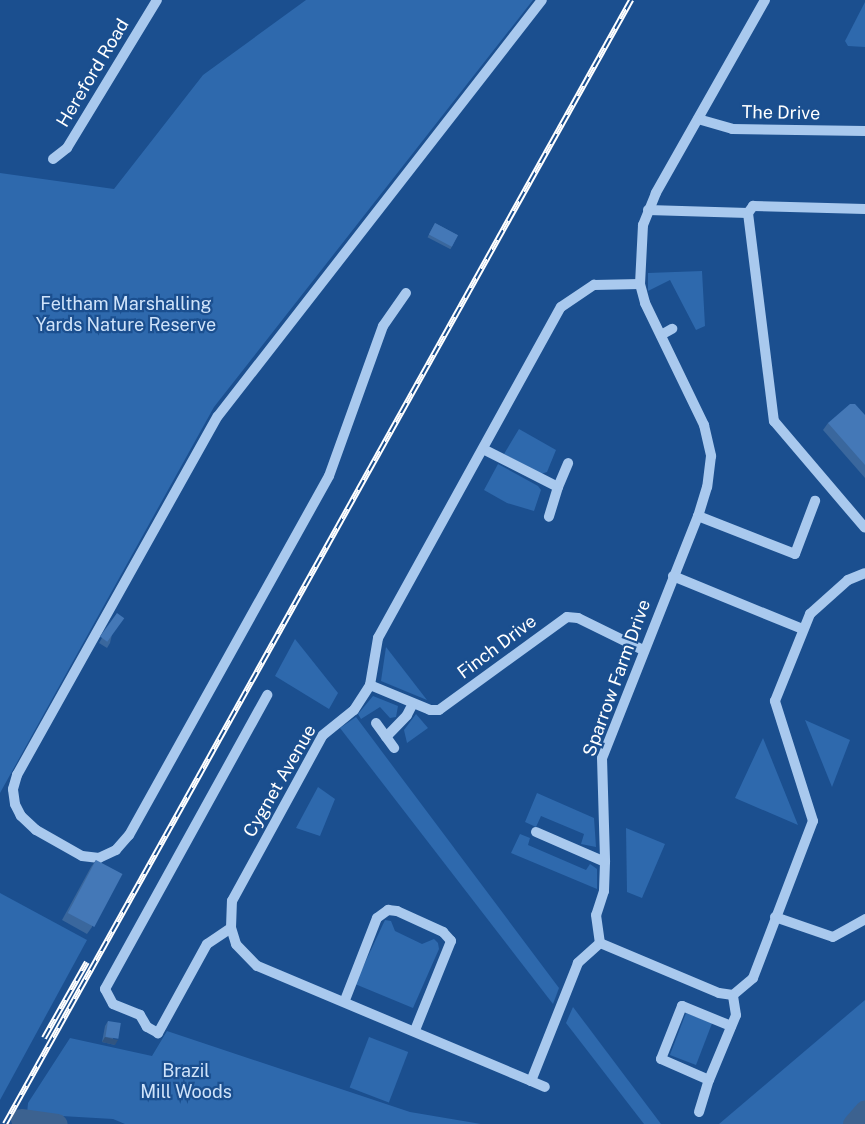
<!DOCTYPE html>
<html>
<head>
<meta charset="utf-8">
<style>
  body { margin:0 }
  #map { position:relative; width:865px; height:1124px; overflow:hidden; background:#1b4f8f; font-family:"Public Sans",sans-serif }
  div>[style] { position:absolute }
  .green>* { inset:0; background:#2e69ad; transform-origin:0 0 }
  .river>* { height:21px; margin:-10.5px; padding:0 10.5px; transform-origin:10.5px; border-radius:10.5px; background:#3c6290 }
  .minor>* { height:10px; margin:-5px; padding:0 5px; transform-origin:5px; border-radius:5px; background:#a9c9ee }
  .rail>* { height:6px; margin-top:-3px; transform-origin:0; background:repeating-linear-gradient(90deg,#1b4f8f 0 11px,#fff 0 22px); box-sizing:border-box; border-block:2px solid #fff }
  .wall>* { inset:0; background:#3a679d; transform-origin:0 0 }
  .shaded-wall>* { inset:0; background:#305480 }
  .building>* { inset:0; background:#4478b7; transform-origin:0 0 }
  span { translate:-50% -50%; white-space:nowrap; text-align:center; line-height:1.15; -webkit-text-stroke:4.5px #1b4f8f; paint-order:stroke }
  .street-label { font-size:18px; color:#fff }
  .park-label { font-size:18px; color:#cfe3fa }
</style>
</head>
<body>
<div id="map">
  <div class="green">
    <i style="clip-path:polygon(306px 0,533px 0,214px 407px,0 793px,0 173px,114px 189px,203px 75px)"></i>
    <i style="clip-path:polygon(865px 2px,865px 47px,848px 46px,845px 41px)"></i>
    <i style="clip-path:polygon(702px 271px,705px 326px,696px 330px,670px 280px,648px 291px,648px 273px)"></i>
    <i style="clip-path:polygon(519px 429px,556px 450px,547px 472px,541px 474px,504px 454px)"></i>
    <i style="clip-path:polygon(498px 464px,538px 486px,541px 490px,534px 511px,507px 503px,484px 490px)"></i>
    <i style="clip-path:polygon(295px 639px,338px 693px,329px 709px,275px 676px)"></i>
    <i style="clip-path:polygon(386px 647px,427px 700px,381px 681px)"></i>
    <i style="clip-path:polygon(373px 696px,398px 706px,396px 717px,390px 718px,380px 707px,361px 719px,358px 714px)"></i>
    <i style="clip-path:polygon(416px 714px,428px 728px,407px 743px,404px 730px)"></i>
    <i style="clip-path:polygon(356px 717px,559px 988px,553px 1004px,340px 728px)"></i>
    <i style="clip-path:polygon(805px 720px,850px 740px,832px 787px)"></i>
    <i style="clip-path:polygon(763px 738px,798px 825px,735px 798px)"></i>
    <i style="clip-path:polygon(318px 787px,335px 799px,320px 836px,296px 828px)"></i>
    <i style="clip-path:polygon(537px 793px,594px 818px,596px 847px,581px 844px,584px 834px,541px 816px,536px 827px,525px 822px)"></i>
    <i style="clip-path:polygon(626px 828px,665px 844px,642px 898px,627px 892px)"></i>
    <i style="clip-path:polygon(520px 834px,530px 838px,528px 845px,586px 870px,590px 864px,597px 869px,597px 889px,511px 853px)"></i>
    <i style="clip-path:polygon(0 893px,87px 940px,0 1100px)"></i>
    <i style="clip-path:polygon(385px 920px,391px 921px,395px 931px,422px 944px,434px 939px,438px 943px,439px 949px,413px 1008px,355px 984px)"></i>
    <i style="clip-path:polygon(865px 1000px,865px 1124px,719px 1124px)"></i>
    <i style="clip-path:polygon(573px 1007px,661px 1124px,644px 1124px,566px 1023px)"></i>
    <i style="left:686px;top:1013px;width:28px;height:45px;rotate:21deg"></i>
    <i style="clip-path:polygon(167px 1031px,410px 1112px,481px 1124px,125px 1124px,113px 1119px,27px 1114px,28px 1103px,70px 1038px,152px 1056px)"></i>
    <i style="left:369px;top:1037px;width:42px;height:54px;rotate:21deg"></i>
  </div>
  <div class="river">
    <i style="left:21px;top:1119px;width:36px;rotate:8deg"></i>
    <i style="left:853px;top:1124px;width:18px;rotate:-49deg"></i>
  </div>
  <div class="minor">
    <i style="left:765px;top:0;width:222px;rotate:119.5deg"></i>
    <i style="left:656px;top:193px;width:35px;rotate:112deg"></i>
    <i style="left:643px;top:225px;width:59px;rotate:92.9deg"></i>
    <i style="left:640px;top:284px;width:20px;rotate:75deg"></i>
    <i style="left:645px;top:303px;width:136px;rotate:64.2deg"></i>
    <i style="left:704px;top:425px;width:32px;rotate:77deg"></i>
    <i style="left:711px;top:456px;width:31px;rotate:97deg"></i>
    <i style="left:707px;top:487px;width:30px;rotate:107deg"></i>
    <i style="left:698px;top:516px;width:260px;rotate:111.6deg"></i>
    <i style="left:602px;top:758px;width:104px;rotate:88.3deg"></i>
    <i style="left:605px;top:862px;width:29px;rotate:92deg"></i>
    <i style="left:604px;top:891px;width:25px;rotate:108deg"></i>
    <i style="left:596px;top:915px;width:28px;rotate:82deg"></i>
    <i style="left:600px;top:943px;width:129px;rotate:22.8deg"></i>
    <i style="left:719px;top:993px;width:14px;rotate:8deg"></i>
    <i style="left:733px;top:995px;width:26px;rotate:-40deg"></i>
    <i style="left:753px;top:978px;width:168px;rotate:-69.1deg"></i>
    <i style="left:813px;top:821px;width:126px;rotate:-107.6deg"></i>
    <i style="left:775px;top:701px;width:94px;rotate:-68.1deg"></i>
    <i style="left:810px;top:614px;width:51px;rotate:-41.8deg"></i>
    <i style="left:848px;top:580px;width:18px;rotate:-22deg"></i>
    <i style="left:698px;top:119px;width:35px;rotate:16deg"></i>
    <i style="left:732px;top:129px;width:133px;rotate:0.9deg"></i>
    <i style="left:53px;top:159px;width:18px;rotate:-38deg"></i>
    <i style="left:67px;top:148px;width:173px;rotate:-58.7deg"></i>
    <i style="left:648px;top:210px;width:100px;rotate:1.7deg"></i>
    <i style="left:748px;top:213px;width:210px;rotate:82.9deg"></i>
    <i style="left:774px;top:421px;width:140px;rotate:49.6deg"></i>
    <i style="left:748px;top:213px;width:9px;rotate:-54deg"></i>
    <i style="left:753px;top:206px;width:112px;rotate:1.5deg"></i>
    <i style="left:406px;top:293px;width:40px;rotate:124.9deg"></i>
    <i style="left:383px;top:326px;width:159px;rotate:109.8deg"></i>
    <i style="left:329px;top:476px;width:411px;rotate:119.1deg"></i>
    <i style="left:129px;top:835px;width:20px;rotate:131deg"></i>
    <i style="left:116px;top:850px;width:19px;rotate:155deg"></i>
    <i style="left:99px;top:858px;width:17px;rotate:-173deg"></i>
    <i style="left:82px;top:856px;width:53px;rotate:-150.5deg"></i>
    <i style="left:36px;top:830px;width:21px;rotate:-137deg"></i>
    <i style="left:21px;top:816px;width:13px;rotate:-117deg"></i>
    <i style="left:15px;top:804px;width:15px;rotate:-98deg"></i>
    <i style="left:13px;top:789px;width:15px;rotate:-74deg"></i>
    <i style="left:17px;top:775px;width:411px;rotate:-60.8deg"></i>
    <i style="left:218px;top:416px;width:527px;rotate:-52.09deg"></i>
    <i style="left:661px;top:335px;width:13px;rotate:-29deg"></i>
    <i style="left:483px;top:449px;width:84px;rotate:26.9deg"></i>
    <i style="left:558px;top:487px;width:31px;rotate:107deg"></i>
    <i style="left:558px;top:487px;width:26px;rotate:-67deg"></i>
    <i style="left:698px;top:516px;width:104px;rotate:21.4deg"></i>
    <i style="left:795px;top:554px;width:57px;rotate:-69.3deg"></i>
    <i style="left:673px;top:576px;width:139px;rotate:22.3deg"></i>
    <i style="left:370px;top:685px;width:65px;rotate:22.6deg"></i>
    <i style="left:430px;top:710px;width:9px"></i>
    <i style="left:439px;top:710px;width:158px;rotate:-36deg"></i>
    <i style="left:567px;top:617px;width:11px;rotate:5deg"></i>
    <i style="left:578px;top:618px;width:72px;rotate:26.2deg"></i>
    <i style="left:376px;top:723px;width:31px;rotate:54deg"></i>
    <i style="left:386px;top:737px;width:30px;rotate:-46deg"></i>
    <i style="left:407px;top:715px;width:13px;rotate:-63deg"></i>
    <i style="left:536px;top:832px;width:75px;rotate:23.5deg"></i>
    <i style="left:775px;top:917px;width:61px;rotate:19deg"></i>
    <i style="left:833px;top:937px;width:37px;rotate:-29deg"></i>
    <i style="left:231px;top:928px;width:29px;rotate:146deg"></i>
    <i style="left:207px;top:944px;width:102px;rotate:118.8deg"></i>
    <i style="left:158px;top:1033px;width:13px;rotate:-151deg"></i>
    <i style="left:147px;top:1027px;width:14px;rotate:-120deg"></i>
    <i style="left:140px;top:1015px;width:29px;rotate:-158deg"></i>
    <i style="left:113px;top:1004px;width:17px;rotate:-118deg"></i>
    <i style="left:105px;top:989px;width:336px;rotate:-61.1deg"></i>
    <i style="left:600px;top:943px;width:30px;rotate:138deg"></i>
    <i style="left:578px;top:963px;width:127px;rotate:111.7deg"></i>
    <i style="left:531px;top:1081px;width:297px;rotate:-157.2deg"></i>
    <i style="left:257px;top:966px;width:30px;rotate:-134deg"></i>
    <i style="left:236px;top:944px;width:17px;rotate:-107deg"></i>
    <i style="left:231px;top:928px;width:27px;rotate:-88deg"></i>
    <i style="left:232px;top:901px;width:189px;rotate:-61.3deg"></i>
    <i style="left:323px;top:735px;width:40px;rotate:-39deg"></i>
    <i style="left:354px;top:710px;width:30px;rotate:-57deg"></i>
    <i style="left:370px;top:685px;width:48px;rotate:-80.3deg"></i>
    <i style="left:378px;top:638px;width:378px;rotate:-61.1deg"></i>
    <i style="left:561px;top:307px;width:40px;rotate:-34deg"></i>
    <i style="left:594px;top:285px;width:46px;rotate:-1.2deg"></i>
    <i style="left:345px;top:1000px;width:88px;rotate:-68.7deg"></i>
    <i style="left:377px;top:918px;width:14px;rotate:-36deg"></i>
    <i style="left:388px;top:910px;width:9px;rotate:6deg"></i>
    <i style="left:397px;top:911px;width:51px;rotate:24.5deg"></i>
    <i style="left:443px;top:932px;width:12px;rotate:48deg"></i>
    <i style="left:451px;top:941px;width:96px;rotate:112deg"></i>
    <i style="left:731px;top:1026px;width:53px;rotate:-157.8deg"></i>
    <i style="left:682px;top:1006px;width:57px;rotate:111.6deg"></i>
    <i style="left:661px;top:1059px;width:52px;rotate:23.6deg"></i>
    <i style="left:709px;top:1080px;width:70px;rotate:-67.4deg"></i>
    <i style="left:736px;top:1015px;width:20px;rotate:-99deg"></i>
    <i style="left:531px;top:1081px;width:15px;rotate:23deg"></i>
    <i style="left:699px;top:1112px;width:34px;rotate:-73deg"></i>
  </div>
  <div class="rail">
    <i style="left:44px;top:1038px;width:87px;rotate:-60.5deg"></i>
    <i style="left:5px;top:1124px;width:1287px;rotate:-60.88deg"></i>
  </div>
  <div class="wall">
    <i style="left:435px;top:223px;width:26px;height:16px;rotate:28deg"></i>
    <i style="clip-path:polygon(865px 415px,865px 478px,823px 430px,828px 423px)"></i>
    <i style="clip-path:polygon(117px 613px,110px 643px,107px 648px,99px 643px)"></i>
    <i style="clip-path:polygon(96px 860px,92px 927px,87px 934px,62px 920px,91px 867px)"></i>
    <i style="clip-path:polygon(108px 1021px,115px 1045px,102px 1042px,105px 1026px)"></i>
  </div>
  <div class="shaded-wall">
    <i style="clip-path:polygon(105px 1037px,118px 1040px,115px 1045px,102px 1042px)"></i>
  </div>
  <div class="building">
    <i style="left:435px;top:223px;width:26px;height:13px;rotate:28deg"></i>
    <i style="clip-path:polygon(850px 404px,855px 404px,865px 415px,865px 465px,828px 423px)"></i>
    <i style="left:117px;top:613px;width:9px;height:29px;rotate:36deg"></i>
    <i style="left:96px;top:860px;width:30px;height:60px;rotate:28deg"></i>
    <i style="left:108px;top:1021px;width:13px;height:16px;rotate:9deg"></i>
  </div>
  <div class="street-label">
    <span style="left:93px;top:73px;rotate:-59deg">Hereford Road</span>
    <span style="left:781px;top:113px;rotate:1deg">The Drive</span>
    <span style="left:497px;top:647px;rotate:-37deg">Finch Drive</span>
    <span style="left:617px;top:678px;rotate:-70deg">Sparrow Farm Drive</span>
    <span style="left:280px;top:781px;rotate:-60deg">Cygnet Avenue</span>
  </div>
  <div class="park-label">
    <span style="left:126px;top:315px">Feltham Marshalling<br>Yards Nature Reserve</span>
    <span style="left:186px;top:1082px">Brazil<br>Mill Woods</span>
  </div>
</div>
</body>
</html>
